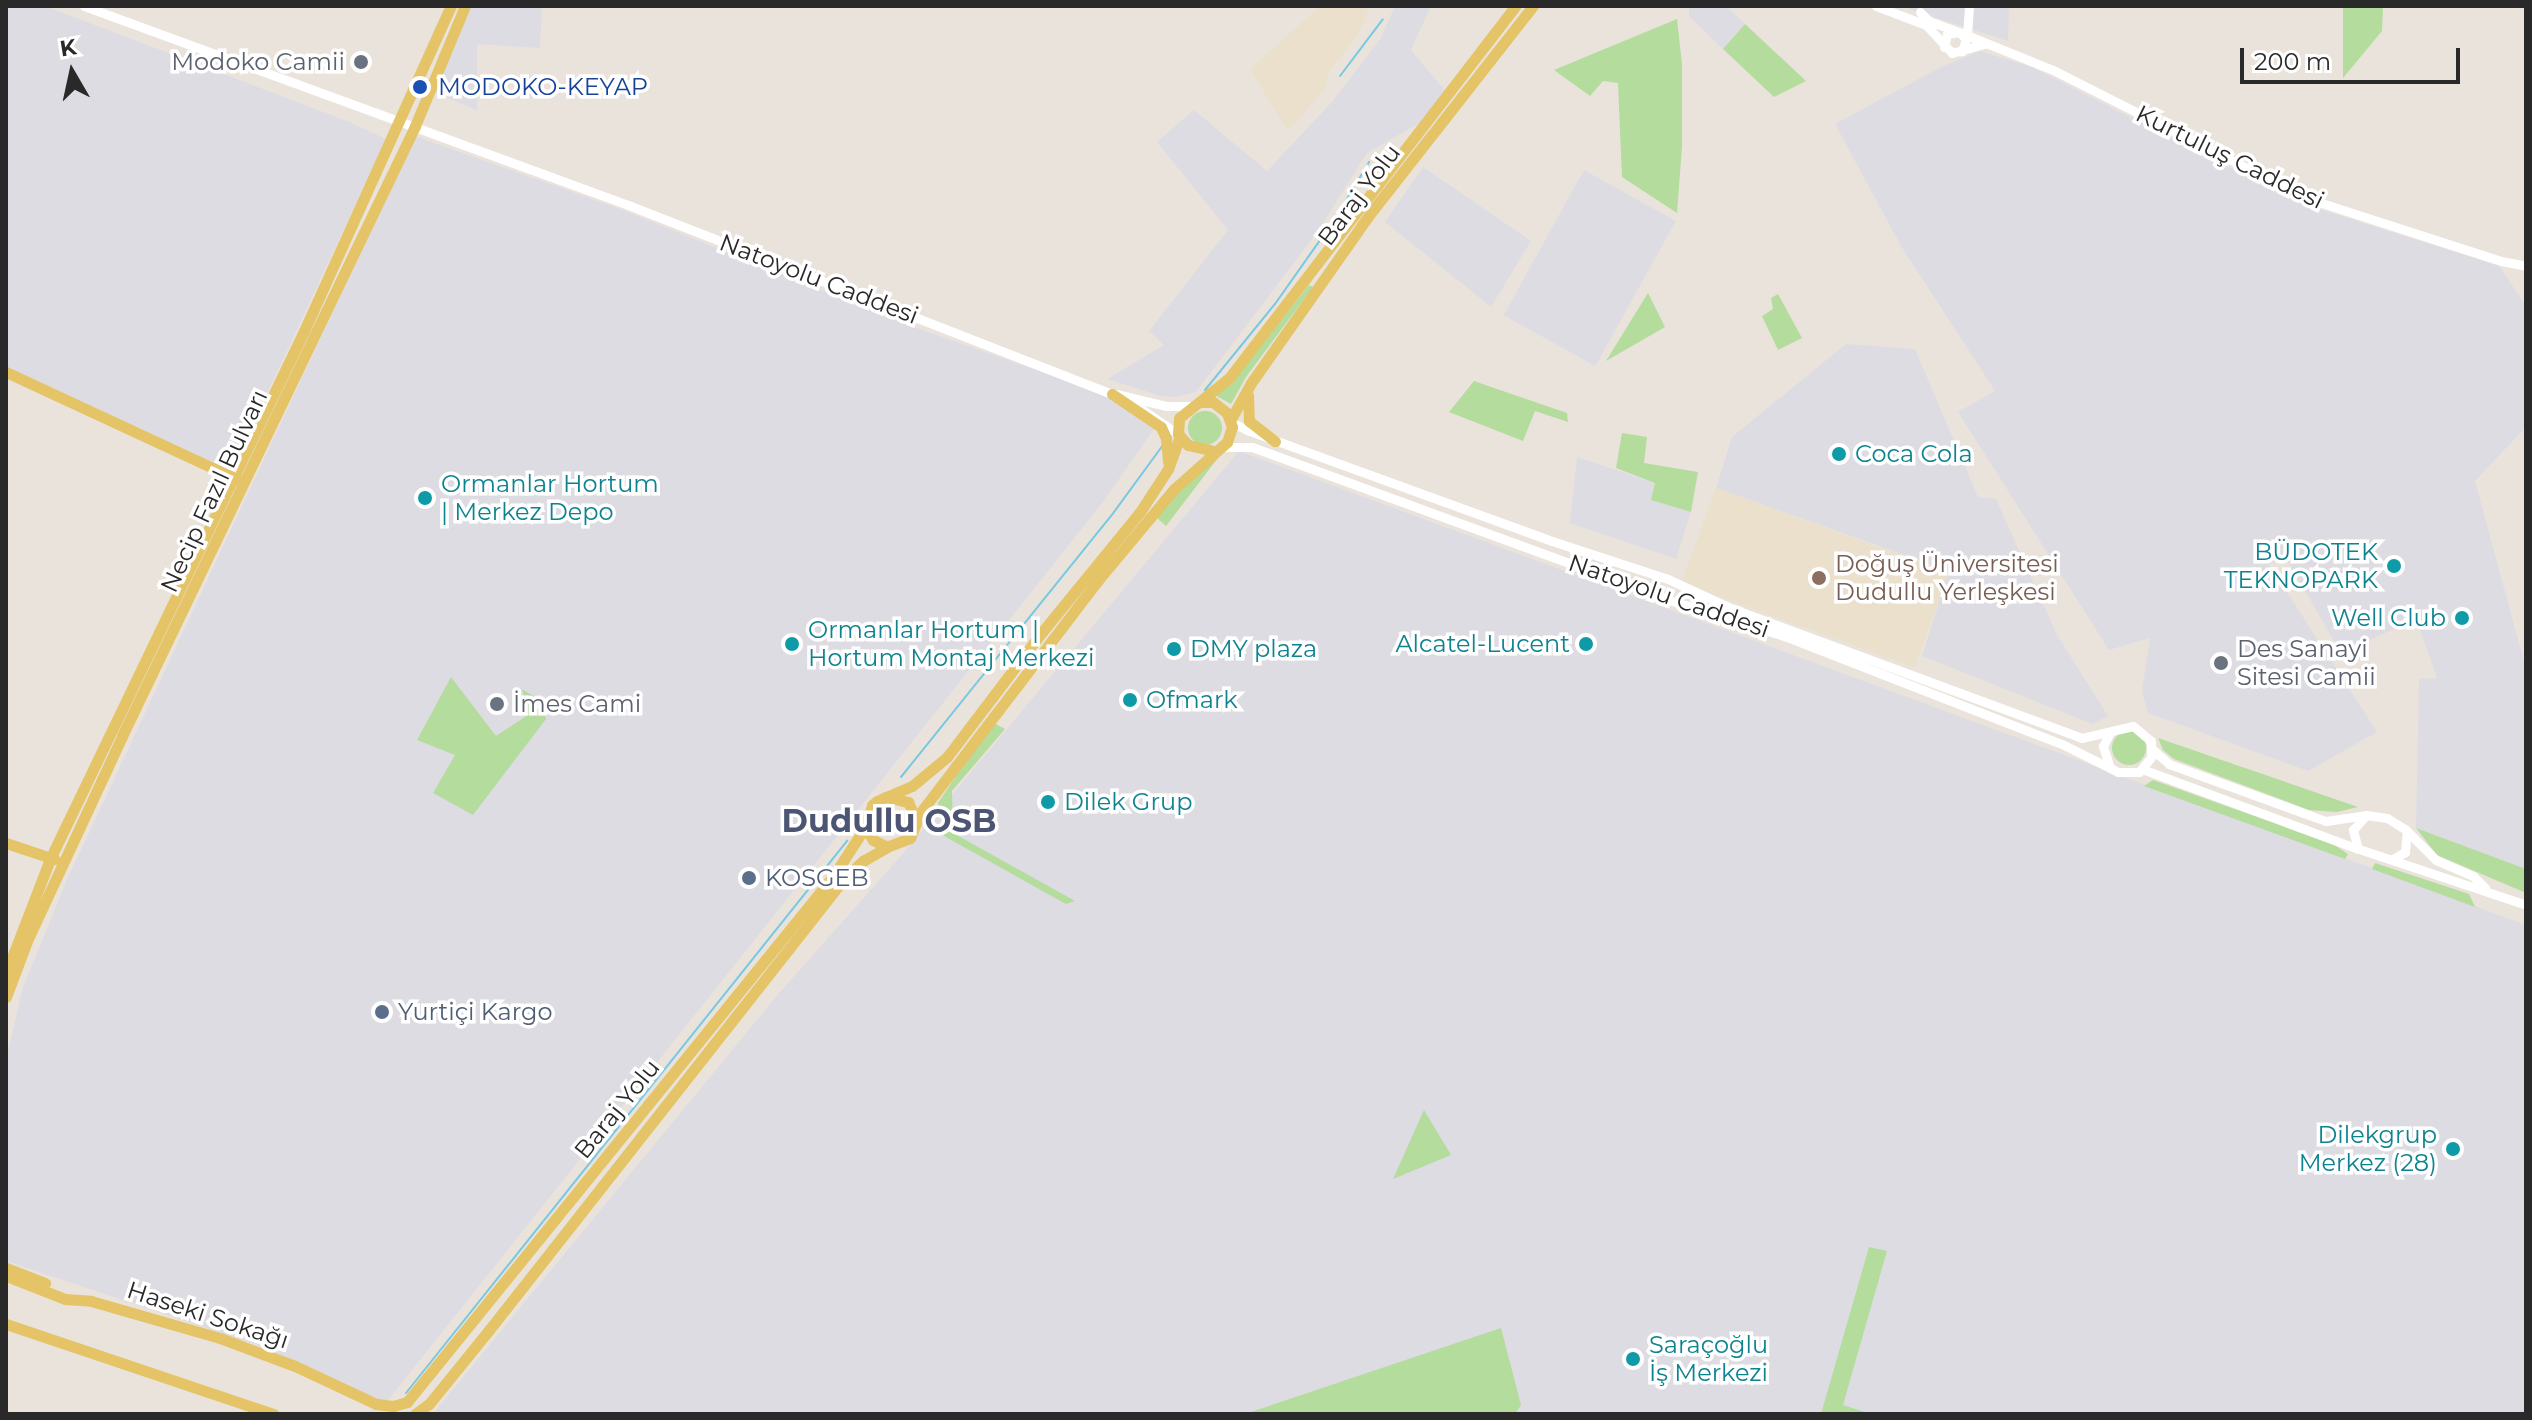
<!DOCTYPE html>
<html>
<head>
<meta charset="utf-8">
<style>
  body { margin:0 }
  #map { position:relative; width:2532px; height:1420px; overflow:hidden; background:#eae3dc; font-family:Montserrat,sans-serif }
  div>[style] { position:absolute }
  .industrial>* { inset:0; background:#dedce3; transform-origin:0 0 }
  .education>* { inset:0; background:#eae0cc; transform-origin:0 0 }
  .green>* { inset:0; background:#b3dc9d }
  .round { border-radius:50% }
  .stream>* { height:2px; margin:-1px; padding:0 1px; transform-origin:1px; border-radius:1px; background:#77c9e3 }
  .secondary>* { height:9px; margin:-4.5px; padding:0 4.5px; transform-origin:4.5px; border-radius:4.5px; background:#fff }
  .primary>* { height:11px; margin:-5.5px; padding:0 5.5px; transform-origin:5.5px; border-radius:5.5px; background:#e4c467 }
  .dots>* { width:22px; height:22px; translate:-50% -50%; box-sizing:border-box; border:4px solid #fff; border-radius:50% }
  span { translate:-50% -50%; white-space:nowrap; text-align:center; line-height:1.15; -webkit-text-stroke:7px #fff; paint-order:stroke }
  .worship-label { font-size:24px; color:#5b616d }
  .right { translate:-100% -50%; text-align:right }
  .left { translate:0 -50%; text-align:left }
  .transit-label { font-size:24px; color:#164399 }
  .street-label { font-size:24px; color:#292929 }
  .culture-label { font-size:24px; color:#0d838f }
  .education-label { font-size:24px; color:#785e54 }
  .service-label { font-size:24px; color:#4e5e75 }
  .district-label { font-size:32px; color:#4d5575; font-weight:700 }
  .frame { position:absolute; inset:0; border:8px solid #292929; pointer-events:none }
  .north { position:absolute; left:32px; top:32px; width:80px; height:80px; -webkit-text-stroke:6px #fff; paint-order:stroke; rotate:351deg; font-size:22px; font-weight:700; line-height:32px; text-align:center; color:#292929 }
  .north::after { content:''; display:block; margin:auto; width:28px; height:36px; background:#292929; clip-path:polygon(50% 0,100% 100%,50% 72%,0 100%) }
  .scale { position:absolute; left:2240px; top:48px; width:220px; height:36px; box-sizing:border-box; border:4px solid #292929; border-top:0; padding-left:10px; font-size:24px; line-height:28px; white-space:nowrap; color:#292929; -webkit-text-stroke:6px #fff; paint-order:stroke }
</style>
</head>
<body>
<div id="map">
  <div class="industrial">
    <i style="clip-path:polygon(6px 6px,45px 6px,347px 121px,386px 139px,230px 473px,6px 368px)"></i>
    <i style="clip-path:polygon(471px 6px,542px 6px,540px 48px,477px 44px,477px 110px,433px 92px)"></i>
    <i style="clip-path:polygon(1395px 6px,1431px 6px,1411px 50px,1447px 93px,1420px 123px,1367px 153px,1318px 231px,1196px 392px,1176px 397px,1161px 396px,1107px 379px,1164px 345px,1149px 331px,1228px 230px,1157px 142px,1194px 110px,1267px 171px,1331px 103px,1381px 38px)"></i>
    <i style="clip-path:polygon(1689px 6px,1726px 6px,1745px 24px,1723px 49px,1689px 16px)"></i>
    <i style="clip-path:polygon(1900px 6px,2009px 6px,2008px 41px)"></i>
    <i style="clip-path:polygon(1980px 51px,2034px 68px,2297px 202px,2499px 266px,2526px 306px,2526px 427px,2475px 481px,2526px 669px,2526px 869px,2416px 828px,2419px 679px,2437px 678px,2416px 619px,2341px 653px,2286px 558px,2269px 564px,2377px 732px,2308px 771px,2148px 713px,2142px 691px,2150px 638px,2109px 650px,1958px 412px,1995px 391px,1901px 246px,1835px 124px,1941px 67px)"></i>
    <i style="clip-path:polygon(415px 136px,620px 209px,908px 325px,1108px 395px,1154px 429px,1103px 502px,389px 1399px,382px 1403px,260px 1346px,6px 1261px,6px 1060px,23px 987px,66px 882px)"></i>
    <i style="clip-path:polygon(1423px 167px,1531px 241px,1491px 307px,1385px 222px)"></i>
    <i style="left:1584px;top:170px;width:105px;height:166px;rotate:29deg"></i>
    <i style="clip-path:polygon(1846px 344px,1915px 349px,1978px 497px,1996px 499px,2057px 635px,2108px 716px,2093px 724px,1922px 656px,1949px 571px,1716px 488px,1732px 437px)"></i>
    <i style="clip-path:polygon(1239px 451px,2526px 925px,2526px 1414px,441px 1414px,435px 1411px,780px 992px,900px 857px)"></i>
    <i style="clip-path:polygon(1577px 457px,1655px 483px,1651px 500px,1691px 512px,1676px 559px,1570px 523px)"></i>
  </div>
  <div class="education">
    <i style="clip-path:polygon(1320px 6px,1370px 6px,1359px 33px,1328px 73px,1326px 88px,1288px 131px,1250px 69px)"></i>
    <i style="left:1716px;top:488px;width:248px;height:101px;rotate:20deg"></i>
  </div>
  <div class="green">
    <i style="clip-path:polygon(2343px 6px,2383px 6px,2382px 31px,2343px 78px)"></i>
    <i style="clip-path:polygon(1677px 19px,1682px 64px,1682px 147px,1677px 213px,1622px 177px,1618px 83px,1603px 81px,1590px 96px,1554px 70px)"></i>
    <i style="clip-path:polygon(1745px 24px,1806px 81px,1774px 97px,1723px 49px)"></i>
    <i style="clip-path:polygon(1309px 285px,1313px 287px,1246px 377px,1231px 404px,1215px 395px,1234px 379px)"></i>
    <i style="clip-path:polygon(1648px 293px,1665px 327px,1606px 361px)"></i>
    <i style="clip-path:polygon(1778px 294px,1802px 338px,1778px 350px,1762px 316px,1773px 309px,1771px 298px)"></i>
    <i style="clip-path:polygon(1474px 381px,1567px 413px,1568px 422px,1535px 411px,1523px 441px,1449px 412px)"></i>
    <i class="round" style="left:1188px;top:411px;width:34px;height:34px"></i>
    <i style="clip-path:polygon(1622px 433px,1647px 437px,1644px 463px,1698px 472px,1691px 512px,1651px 500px,1655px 483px,1616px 468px)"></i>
    <i style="clip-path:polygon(1224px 450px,1166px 526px,1156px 517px,1176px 493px)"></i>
    <i style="clip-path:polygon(451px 677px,496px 736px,528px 715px,522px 689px,543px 702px,546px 719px,473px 815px,433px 793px,455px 755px,417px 740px)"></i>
    <i style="clip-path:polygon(992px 722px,1005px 729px,952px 791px,953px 833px,1075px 901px,1066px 904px,944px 836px,938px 803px)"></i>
    <i class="round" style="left:2112px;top:731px;width:34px;height:34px"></i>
    <i style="clip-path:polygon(2158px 738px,2358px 807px,2337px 812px,2309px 810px,2174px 759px,2163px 750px)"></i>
    <i style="clip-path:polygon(2153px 780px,2333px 844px,2348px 854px,2345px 859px,2144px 786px)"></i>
    <i style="clip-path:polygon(2416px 828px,2526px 869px,2526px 893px,2437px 855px)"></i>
    <i style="clip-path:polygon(2375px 863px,2469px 894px,2475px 907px,2372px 869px)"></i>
    <i style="clip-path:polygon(1424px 1110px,1451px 1155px,1393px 1179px)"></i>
    <i style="clip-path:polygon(1869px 1247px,1887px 1251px,1843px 1405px,1871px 1414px,1821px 1414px)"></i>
    <i style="clip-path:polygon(1501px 1328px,1521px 1405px,1515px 1414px,1245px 1414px)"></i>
  </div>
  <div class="stream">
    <i style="left:1340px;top:76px;width:71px;rotate:-53deg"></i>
    <i style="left:1344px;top:204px;width:49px;rotate:-59.2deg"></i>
    <i style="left:1205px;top:390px;width:111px;rotate:-50.9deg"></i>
    <i style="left:1275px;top:304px;width:95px;rotate:-54.8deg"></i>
    <i style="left:901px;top:777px;width:340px;rotate:-51.2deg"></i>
    <i style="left:1114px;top:512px;width:83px;rotate:-53.8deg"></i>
    <i style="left:406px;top:1393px;width:707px;rotate:-51.38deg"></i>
  </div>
  <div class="secondary">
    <i style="left:84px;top:6px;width:579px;rotate:20.09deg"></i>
    <i style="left:628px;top:205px;width:525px;rotate:21.34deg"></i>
    <i style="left:1876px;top:6px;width:53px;rotate:20.8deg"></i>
    <i style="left:1926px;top:25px;width:38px;rotate:47deg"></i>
    <i style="left:1952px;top:53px;width:35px;rotate:-16deg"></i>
    <i style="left:1920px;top:12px;width:13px;rotate:45deg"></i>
    <i style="left:1929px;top:21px;width:29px;rotate:20deg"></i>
    <i style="left:1959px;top:32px;width:101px;rotate:22deg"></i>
    <i style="left:2053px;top:70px;width:284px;rotate:26.8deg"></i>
    <i style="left:2306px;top:198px;width:205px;rotate:17.9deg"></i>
    <i style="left:2501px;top:261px;width:25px;rotate:11deg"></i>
    <i style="left:1967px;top:35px;width:29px;rotate:-86deg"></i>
    <i style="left:1944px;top:47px;width:13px;rotate:-77deg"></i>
    <i style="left:1947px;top:34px;width:12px;rotate:-9deg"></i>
    <i style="left:1959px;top:32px;width:10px;rotate:45deg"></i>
    <i style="left:1966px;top:39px;width:13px;rotate:108deg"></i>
    <i style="left:1116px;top:394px;width:51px;rotate:13.5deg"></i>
    <i style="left:1166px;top:406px;width:24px"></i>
    <i style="left:1134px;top:404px;width:53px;rotate:34.3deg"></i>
    <i style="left:1221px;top:447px;width:31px"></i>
    <i style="left:1252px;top:447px;width:444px;rotate:20.1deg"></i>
    <i style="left:1669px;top:600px;width:124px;rotate:17.4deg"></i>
    <i style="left:1787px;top:637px;width:295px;rotate:21.3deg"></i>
    <i style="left:2062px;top:744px;width:63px;rotate:26.6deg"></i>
    <i style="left:2118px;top:772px;width:21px"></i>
    <i style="left:2139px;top:772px;width:19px;rotate:-51deg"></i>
    <i style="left:2151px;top:757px;width:16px;rotate:-90deg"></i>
    <i style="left:2151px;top:741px;width:23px;rotate:-140deg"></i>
    <i style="left:2133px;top:726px;width:52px;rotate:166.8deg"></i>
    <i style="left:2082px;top:738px;width:372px;rotate:-159.7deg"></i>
    <i style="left:1733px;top:609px;width:72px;rotate:-155.2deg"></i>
    <i style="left:1668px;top:579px;width:122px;rotate:-161.9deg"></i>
    <i style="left:1552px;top:541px;width:322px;rotate:-160deg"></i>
    <i style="left:1249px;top:431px;width:20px;rotate:-153deg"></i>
    <i style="left:2152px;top:749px;width:23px;rotate:41deg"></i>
    <i style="left:2169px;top:764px;width:167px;rotate:20deg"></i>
    <i style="left:2326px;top:821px;width:40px;rotate:-8.5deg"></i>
    <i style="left:2366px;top:815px;width:21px;rotate:8deg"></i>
    <i style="left:2387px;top:818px;width:22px;rotate:32deg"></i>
    <i style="left:2406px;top:830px;width:42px;rotate:45deg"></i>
    <i style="left:2436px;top:860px;width:40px;rotate:23.4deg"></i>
    <i style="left:2473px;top:876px;width:17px;rotate:45deg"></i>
    <i style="left:2109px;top:765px;width:20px;rotate:-108deg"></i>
    <i style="left:2103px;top:746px;width:16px;rotate:-63deg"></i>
    <i style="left:2142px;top:769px;width:228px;rotate:20.3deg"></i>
    <i style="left:2356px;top:848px;width:179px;rotate:18.5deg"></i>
    <i style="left:2358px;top:849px;width:20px;rotate:-105deg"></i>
    <i style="left:2353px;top:830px;width:20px;rotate:-49deg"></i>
    <i style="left:2393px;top:859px;width:14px;rotate:-30deg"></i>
    <i style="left:2405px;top:852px;width:21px;rotate:-85deg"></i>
  </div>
  <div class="primary">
    <i style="left:6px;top:372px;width:255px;rotate:24.9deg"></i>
    <i style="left:1112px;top:394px;width:59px;rotate:34deg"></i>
    <i style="left:1161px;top:427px;width:12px;rotate:66deg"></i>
    <i style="left:1166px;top:438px;width:24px;rotate:85deg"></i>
    <i style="left:1248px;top:395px;width:26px;rotate:88deg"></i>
    <i style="left:1249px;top:421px;width:33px;rotate:38deg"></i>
    <i style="left:1231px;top:419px;width:41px;rotate:-60.9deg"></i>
    <i style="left:1251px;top:383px;width:205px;rotate:-54.9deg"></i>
    <i style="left:1369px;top:215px;width:266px;rotate:-51.9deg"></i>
    <i style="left:1214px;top:451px;width:27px;rotate:-167deg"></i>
    <i style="left:1188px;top:445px;width:15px;rotate:-132deg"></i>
    <i style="left:1178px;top:434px;width:16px;rotate:-86deg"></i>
    <i style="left:1179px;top:418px;width:64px;rotate:-38.7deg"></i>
    <i style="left:1229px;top:378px;width:469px;rotate:-52.4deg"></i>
    <i style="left:886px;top:797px;width:23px;rotate:13deg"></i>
    <i style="left:908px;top:802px;width:21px;rotate:65deg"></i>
    <i style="left:917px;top:821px;width:18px;rotate:112deg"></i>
    <i style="left:910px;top:838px;width:25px;rotate:159deg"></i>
    <i style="left:887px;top:847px;width:16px;rotate:-153deg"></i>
    <i style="left:873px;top:840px;width:15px;rotate:-122deg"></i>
    <i style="left:865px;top:827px;width:23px;rotate:-72deg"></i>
    <i style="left:872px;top:805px;width:6px;rotate:-39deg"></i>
    <i style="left:877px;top:801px;width:10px;rotate:-24deg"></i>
    <i style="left:886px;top:797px;width:28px;rotate:-23deg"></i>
    <i style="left:912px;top:786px;width:45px;rotate:-39.6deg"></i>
    <i style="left:947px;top:757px;width:157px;rotate:-52.8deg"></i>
    <i style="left:1042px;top:632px;width:155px;rotate:-50.8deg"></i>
    <i style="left:1140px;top:512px;width:51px;rotate:-56.9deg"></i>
    <i style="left:1168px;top:469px;width:35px;rotate:-70deg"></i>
    <i style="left:917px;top:817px;width:300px;rotate:-52.6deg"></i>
    <i style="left:1099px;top:579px;width:117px;rotate:-50.2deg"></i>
    <i style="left:1174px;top:489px;width:71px;rotate:-41.6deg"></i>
    <i style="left:1227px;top:442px;width:16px;rotate:-72deg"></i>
    <i style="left:1232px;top:427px;width:15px;rotate:-110deg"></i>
    <i style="left:1227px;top:413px;width:18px;rotate:-142deg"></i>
    <i style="left:1213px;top:402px;width:12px;rotate:180deg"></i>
    <i style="left:6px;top:843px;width:51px;rotate:18.4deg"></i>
    <i style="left:6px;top:973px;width:122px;rotate:-68.9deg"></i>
    <i style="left:50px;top:859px;width:586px;rotate:-64.31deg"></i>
    <i style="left:304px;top:331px;width:357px;rotate:-65.7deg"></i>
    <i style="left:6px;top:997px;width:60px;rotate:-69.4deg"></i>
    <i style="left:27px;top:941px;width:226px;rotate:-65.1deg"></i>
    <i style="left:122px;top:736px;width:677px;rotate:-64.34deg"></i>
    <i style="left:415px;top:126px;width:130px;rotate:-67.4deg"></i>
    <i style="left:6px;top:1268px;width:42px;rotate:21deg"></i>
    <i style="left:6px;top:1276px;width:63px;rotate:21.3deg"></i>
    <i style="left:65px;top:1299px;width:26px;rotate:4deg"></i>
    <i style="left:91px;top:1301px;width:134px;rotate:16deg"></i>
    <i style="left:220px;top:1338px;width:80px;rotate:20.5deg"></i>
    <i style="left:295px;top:1366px;width:89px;rotate:25.1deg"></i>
    <i style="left:376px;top:1404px;width:17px;rotate:7deg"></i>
    <i style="left:393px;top:1406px;width:15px;rotate:-16deg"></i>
    <i style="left:407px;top:1402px;width:678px;rotate:-50.98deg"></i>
    <i style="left:834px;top:875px;width:57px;rotate:-57.1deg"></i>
    <i style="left:6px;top:1324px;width:282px;rotate:18.6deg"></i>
    <i style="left:415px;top:1414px;width:17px;rotate:-36deg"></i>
    <i style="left:429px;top:1404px;width:95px;rotate:-51deg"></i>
    <i style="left:489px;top:1330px;width:573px;rotate:-51.81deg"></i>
    <i style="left:843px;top:880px;width:28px;rotate:-44deg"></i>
    <i style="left:863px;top:861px;width:28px;rotate:-30deg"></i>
  </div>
  <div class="dots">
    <i style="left:361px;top:62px;background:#6b7280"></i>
    <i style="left:420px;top:87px;background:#1a4fb4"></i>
    <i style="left:1839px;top:454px;background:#0f9aa8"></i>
    <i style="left:425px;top:498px;background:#0f9aa8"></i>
    <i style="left:2394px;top:566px;background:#0f9aa8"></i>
    <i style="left:1819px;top:578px;background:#8d6e63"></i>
    <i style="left:2462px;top:618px;background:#0f9aa8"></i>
    <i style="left:792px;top:644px;background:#0f9aa8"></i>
    <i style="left:1586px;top:644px;background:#0f9aa8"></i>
    <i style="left:1174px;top:649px;background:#0f9aa8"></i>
    <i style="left:2221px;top:663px;background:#6b7280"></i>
    <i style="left:1130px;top:700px;background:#0f9aa8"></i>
    <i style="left:497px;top:704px;background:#6b7280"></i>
    <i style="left:1048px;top:802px;background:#0f9aa8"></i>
    <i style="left:749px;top:878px;background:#5c6f8a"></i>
    <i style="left:382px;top:1012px;background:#5c6f8a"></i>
    <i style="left:2453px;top:1149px;background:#0f9aa8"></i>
    <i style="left:1633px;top:1359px;background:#0f9aa8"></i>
  </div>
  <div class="worship-label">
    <span class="right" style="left:345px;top:62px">Modoko Camii</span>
    <span class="left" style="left:2237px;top:663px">Des Sanayi<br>Sitesi Camii</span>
    <span class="left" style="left:513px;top:704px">İmes Cami</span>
  </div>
  <div class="transit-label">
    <span class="left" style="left:438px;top:87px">MODOKO-KEYAP</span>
  </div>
  <div class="street-label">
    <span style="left:2230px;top:157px;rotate:26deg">Kurtuluş Caddesi</span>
    <span style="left:1359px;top:195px;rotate:-53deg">Baraj Yolu</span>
    <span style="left:819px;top:279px;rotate:21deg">Natoyolu Caddesi</span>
    <span style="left:214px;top:491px;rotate:-65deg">Necip Fazıl Bulvarı</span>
    <span style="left:1669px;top:596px;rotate:19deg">Natoyolu Caddesi</span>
    <span style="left:617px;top:1109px;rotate:-51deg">Baraj Yolu</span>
    <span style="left:208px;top:1315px;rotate:18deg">Haseki Sokağı</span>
  </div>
  <div class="culture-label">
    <span class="left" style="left:1855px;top:454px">Coca Cola</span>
    <span class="left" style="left:441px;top:498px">Ormanlar Hortum<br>| Merkez Depo</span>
    <span class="right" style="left:2378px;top:566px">BÜDOTEK<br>TEKNOPARK</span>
    <span class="right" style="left:2446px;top:618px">Well Club</span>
    <span class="left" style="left:808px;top:644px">Ormanlar Hortum |<br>Hortum Montaj Merkezi</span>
    <span class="right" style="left:1570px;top:644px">Alcatel-Lucent</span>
    <span class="left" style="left:1190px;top:649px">DMY plaza</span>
    <span class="left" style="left:1146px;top:700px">Ofmark</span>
    <span class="left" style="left:1064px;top:802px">Dilek Grup</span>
    <span class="right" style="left:2437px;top:1149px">Dilekgrup<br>Merkez (28)</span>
    <span class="left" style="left:1649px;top:1359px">Saraçoğlu<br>İş Merkezi</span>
  </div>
  <div class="education-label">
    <span class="left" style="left:1835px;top:578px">Doğuş Üniversitesi<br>Dudullu Yerleşkesi</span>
  </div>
  <div class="service-label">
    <span class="left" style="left:765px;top:878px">KOSGEB</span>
    <span class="left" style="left:398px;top:1012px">Yurtiçi Kargo</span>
  </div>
  <div class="district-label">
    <span style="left:889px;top:821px">Dudullu OSB</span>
  </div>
  <div class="frame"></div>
  <div class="north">K</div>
  <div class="scale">200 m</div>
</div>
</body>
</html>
